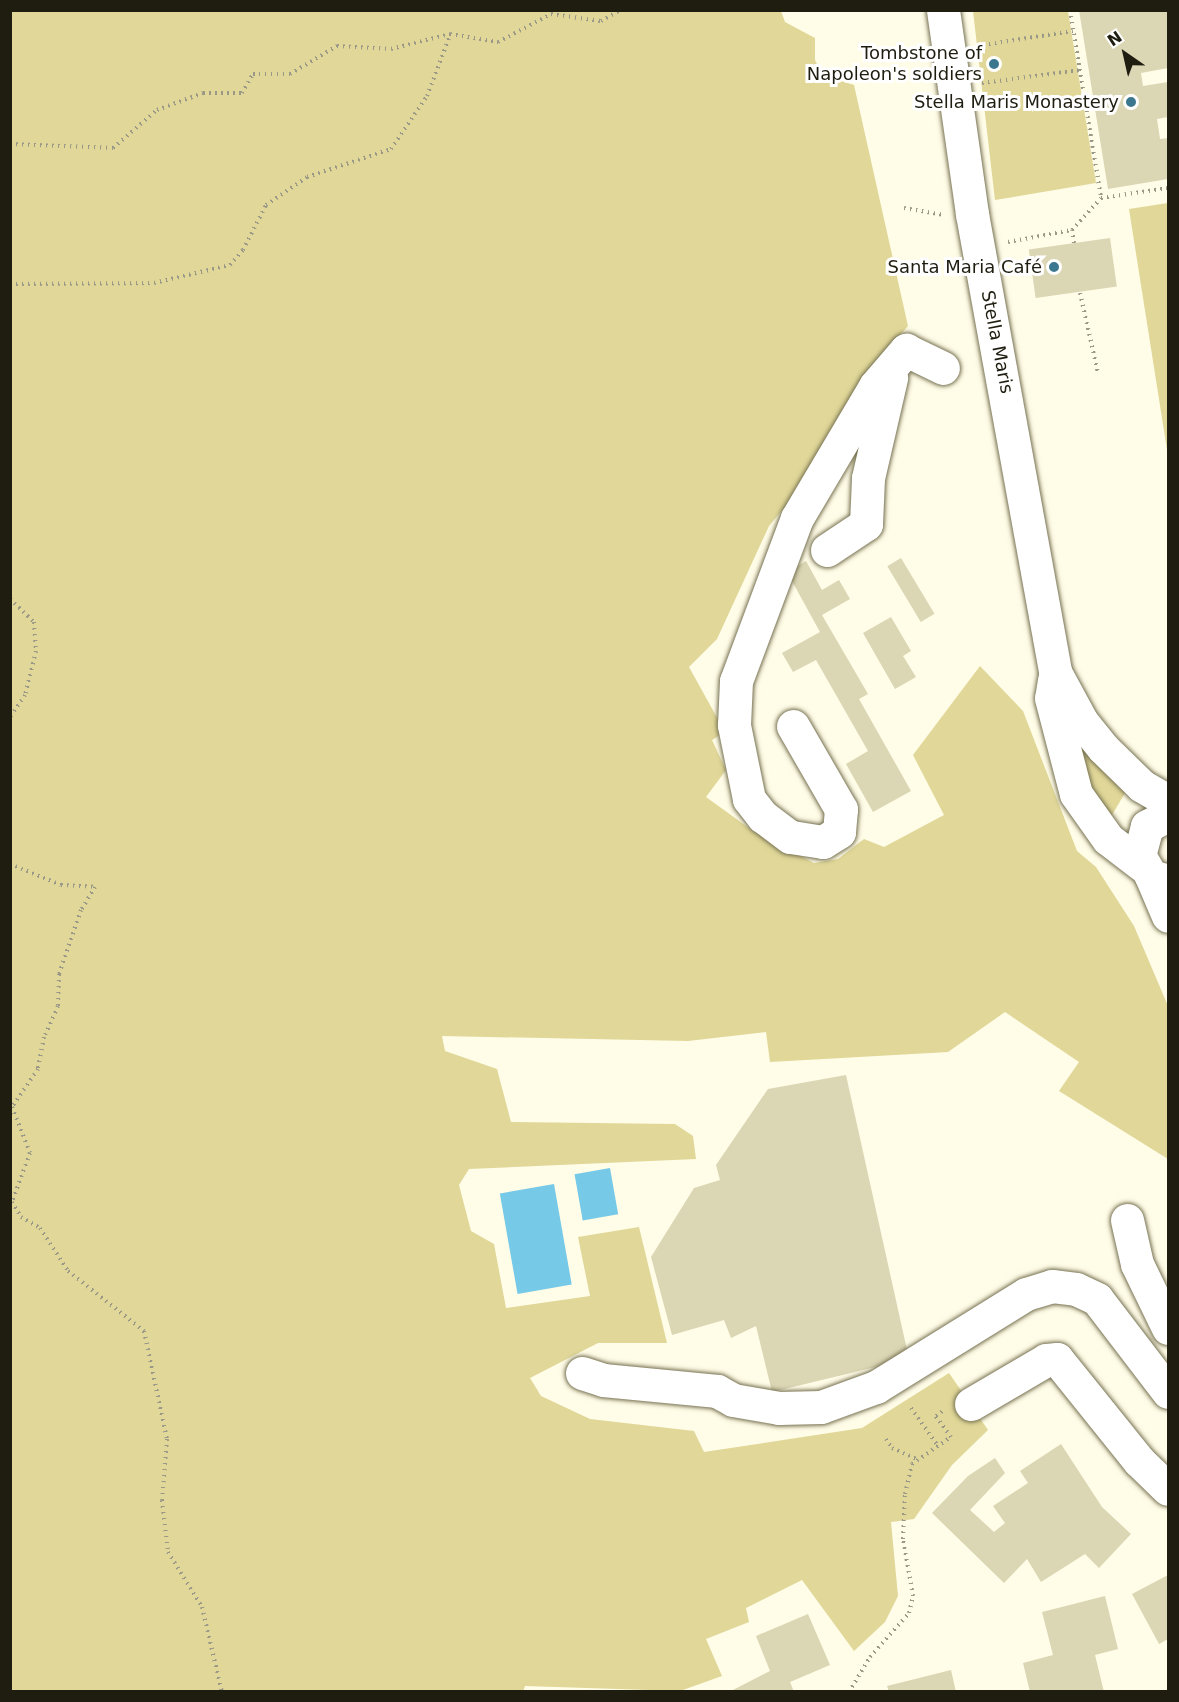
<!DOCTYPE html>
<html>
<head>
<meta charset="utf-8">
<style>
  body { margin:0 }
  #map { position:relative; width:1179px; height:1702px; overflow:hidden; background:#fffce7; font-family:"DejaVu Sans",sans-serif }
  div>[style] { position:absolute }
  .green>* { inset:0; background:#e0d798 }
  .water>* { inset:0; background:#77c9e8; transform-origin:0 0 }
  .building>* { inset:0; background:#dbd6b4; transform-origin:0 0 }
  .path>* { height:4px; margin-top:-2px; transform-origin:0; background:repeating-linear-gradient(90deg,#9a9886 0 1.5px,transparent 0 6px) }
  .roads { filter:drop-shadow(0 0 2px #777252) drop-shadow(0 0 2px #777252) }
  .minor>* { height:33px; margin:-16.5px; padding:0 16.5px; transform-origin:16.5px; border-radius:16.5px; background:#fff }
  .dots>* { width:16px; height:16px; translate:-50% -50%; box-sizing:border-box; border:3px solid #fff; border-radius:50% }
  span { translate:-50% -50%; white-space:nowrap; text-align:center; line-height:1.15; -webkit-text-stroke:6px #fff; paint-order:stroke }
  .poi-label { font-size:18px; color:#1f1d10 }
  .right { translate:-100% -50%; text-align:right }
  .street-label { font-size:18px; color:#1f1d10 }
  .frame { position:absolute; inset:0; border:12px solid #1f1d10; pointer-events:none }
  .north { position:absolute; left:1095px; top:24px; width:60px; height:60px; -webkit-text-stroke:4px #fff; paint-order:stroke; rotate:326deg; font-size:16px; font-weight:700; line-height:24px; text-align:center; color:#1f1d10 }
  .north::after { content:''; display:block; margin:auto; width:21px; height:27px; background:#1f1d10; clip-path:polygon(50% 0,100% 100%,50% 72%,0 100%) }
</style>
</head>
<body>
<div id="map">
  <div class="green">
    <i style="clip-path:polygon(11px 11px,781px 11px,785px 22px,815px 38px,815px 60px,822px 75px,854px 85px,908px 326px,863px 378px,815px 471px,769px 526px,717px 639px,689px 667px,725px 732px,712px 740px,726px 770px,706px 797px,753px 831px,814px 863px,838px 859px,864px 839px,884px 847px,944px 815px,913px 755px,980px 666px,1023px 711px,1077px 851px,1096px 867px,1134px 926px,1168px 1006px,1168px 1159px,1059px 1091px,1079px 1062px,1005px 1012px,948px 1052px,770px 1062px,766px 1032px,688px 1041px,442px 1036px,445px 1051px,497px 1069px,511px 1122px,675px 1124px,693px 1136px,696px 1159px,469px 1169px,459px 1185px,471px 1231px,494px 1244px,506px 1308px,590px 1296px,578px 1237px,639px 1227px,667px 1343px,598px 1343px,530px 1378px,541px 1396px,590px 1419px,694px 1431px,704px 1452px,862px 1428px,949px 1373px,988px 1430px,952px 1465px,914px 1519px,891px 1522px,898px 1596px,885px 1622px,854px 1651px,802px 1580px,746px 1608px,749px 1622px,706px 1639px,722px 1676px,680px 1691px,525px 1686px,523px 1692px,11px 1692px)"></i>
    <i style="clip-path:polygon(973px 11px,1068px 11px,1096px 183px,995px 200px)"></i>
    <i style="clip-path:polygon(1168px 203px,1168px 456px,1129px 209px)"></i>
    <i style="clip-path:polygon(1075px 734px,1128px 788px,1106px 825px,1084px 793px)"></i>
  </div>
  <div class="water">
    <i style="left:610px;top:1168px;width:47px;height:36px;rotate:80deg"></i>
    <i style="left:554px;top:1184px;width:102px;height:55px;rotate:80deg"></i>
  </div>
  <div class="building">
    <i style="clip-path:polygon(1079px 10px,1168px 10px,1168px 68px,1141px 73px,1143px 86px,1168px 82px,1168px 117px,1157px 119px,1160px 139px,1168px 138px,1168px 179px,1108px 189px)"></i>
    <i style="left:1110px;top:238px;width:49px;height:82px;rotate:82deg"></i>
    <i style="left:901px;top:558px;width:65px;height:16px;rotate:59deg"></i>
    <i style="clip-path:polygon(806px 561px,822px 590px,839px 580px,850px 599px,822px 615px,868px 694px,859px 699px,911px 791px,873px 812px,846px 764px,868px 751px,816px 660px,793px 672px,782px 653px,820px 632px,787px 572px)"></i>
    <i style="clip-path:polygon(891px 617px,911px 651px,903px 656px,916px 677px,895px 689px,863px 633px)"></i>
    <i style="clip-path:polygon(846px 1075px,909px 1359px,772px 1392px,756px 1326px,731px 1338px,724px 1320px,672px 1335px,651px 1257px,694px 1188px,720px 1180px,716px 1165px,768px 1089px)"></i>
    <i style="clip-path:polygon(1061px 1444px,1102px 1507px,1131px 1534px,1099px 1568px,1085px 1554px,1041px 1582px,1027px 1559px,1004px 1583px,932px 1513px,968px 1476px,995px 1458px,1005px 1473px,970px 1510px,994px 1532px,1005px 1523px,993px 1506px,1028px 1483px,1020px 1471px)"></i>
    <i style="clip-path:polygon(1168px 1575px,1168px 1639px,1159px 1644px,1132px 1594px)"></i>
    <i style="clip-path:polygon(1105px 1596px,1118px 1649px,1095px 1655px,1104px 1692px,1030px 1692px,1023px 1663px,1053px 1655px,1042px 1612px)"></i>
    <i style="clip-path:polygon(808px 1614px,830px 1665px,790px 1682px,794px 1692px,729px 1692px,770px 1671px,756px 1636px)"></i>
    <i style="clip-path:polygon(951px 1670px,956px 1692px,889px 1692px,887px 1686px)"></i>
  </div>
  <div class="path">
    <i style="left:1070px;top:10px;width:191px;rotate:80.6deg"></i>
    <i style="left:977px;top:46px;width:97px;rotate:-8.9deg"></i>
    <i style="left:982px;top:83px;width:99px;rotate:-7.6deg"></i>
    <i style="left:10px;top:144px;width:103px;rotate:2.2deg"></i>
    <i style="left:113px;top:148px;width:58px;rotate:-40.8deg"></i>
    <i style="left:157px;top:110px;width:49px;rotate:-20.3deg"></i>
    <i style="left:203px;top:93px;width:39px"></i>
    <i style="left:242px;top:93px;width:22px;rotate:-60deg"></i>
    <i style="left:253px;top:74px;width:37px"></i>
    <i style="left:290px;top:74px;width:55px;rotate:-30.8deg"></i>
    <i style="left:337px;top:46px;width:54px;rotate:3.2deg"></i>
    <i style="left:391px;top:49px;width:61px;rotate:-14.3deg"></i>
    <i style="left:450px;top:34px;width:49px;rotate:9.5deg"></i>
    <i style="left:498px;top:42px;width:60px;rotate:-27.8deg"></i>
    <i style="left:551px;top:14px;width:50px;rotate:8deg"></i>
    <i style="left:601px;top:21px;width:22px;rotate:-30deg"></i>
    <i style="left:904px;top:208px;width:41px;rotate:9.9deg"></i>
    <i style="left:1008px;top:242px;width:65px;rotate:-10.6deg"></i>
    <i style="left:1074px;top:243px;width:13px;rotate:-99deg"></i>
    <i style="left:1072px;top:230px;width:43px;rotate:-47.8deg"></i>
    <i style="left:1101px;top:198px;width:68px;rotate:-8.5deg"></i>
    <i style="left:10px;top:284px;width:144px;rotate:-0.4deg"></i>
    <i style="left:154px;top:283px;width:78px;rotate:-13.3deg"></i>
    <i style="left:230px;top:265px;width:20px;rotate:-49deg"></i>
    <i style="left:243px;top:250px;width:51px;rotate:-62.9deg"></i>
    <i style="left:266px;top:205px;width:50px;rotate:-34.3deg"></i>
    <i style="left:307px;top:177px;width:89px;rotate:-18.4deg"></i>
    <i style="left:391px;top:149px;width:64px;rotate:-55.8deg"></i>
    <i style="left:427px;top:96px;width:65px;rotate:-69.3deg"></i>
    <i style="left:1080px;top:293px;width:82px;rotate:77.3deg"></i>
    <i style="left:10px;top:599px;width:33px;rotate:44deg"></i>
    <i style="left:34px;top:622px;width:29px;rotate:86deg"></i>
    <i style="left:36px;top:651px;width:45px;rotate:104deg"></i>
    <i style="left:25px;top:695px;width:27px;rotate:124deg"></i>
    <i style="left:10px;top:831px;width:12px;rotate:90deg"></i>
    <i style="left:10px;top:864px;width:55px;rotate:22.4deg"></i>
    <i style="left:61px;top:885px;width:34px;rotate:3deg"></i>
    <i style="left:95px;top:887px;width:27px;rotate:121deg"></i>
    <i style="left:81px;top:910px;width:68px;rotate:109deg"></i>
    <i style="left:59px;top:974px;width:32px;rotate:92deg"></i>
    <i style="left:58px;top:1006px;width:34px;rotate:114deg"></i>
    <i style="left:44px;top:1037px;width:33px;rotate:101deg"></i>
    <i style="left:38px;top:1069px;width:46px;rotate:124.4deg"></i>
    <i style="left:12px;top:1107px;width:49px;rotate:68.6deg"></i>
    <i style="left:30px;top:1153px;width:52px;rotate:110.2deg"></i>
    <i style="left:12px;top:1202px;width:17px;rotate:59deg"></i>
    <i style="left:21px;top:1217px;width:22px;rotate:30deg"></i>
    <i style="left:40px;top:1228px;width:51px;rotate:56.9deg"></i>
    <i style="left:68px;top:1271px;width:97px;rotate:38.3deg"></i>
    <i style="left:144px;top:1331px;width:110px;rotate:78deg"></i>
    <i style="left:167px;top:1439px;width:61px;rotate:94.7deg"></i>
    <i style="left:162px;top:1500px;width:52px;rotate:83.4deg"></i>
    <i style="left:168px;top:1552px;width:65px;rotate:58.3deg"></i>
    <i style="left:202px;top:1607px;width:87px;rotate:76.8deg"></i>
    <i style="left:911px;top:1408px;width:47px;rotate:54.6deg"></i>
    <i style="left:886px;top:1439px;width:11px;rotate:56deg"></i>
    <i style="left:892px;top:1448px;width:27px;rotate:24deg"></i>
    <i style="left:849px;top:1692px;width:41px;rotate:-59deg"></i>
    <i style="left:870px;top:1657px;width:59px;rotate:-48.4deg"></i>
    <i style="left:909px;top:1613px;width:17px;rotate:-77deg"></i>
    <i style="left:913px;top:1596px;width:58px;rotate:-100deg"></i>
    <i style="left:903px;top:1539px;width:45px;rotate:-87.5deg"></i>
    <i style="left:905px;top:1494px;width:31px;rotate:-77deg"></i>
    <i style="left:912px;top:1464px;width:47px;rotate:-34.7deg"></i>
    <i style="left:951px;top:1437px;width:26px;rotate:-126deg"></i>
    <i style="left:936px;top:1416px;width:9px;rotate:-36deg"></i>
  </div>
  <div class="roads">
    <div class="minor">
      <i style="left:943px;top:10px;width:206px;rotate:81.9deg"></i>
      <i style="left:972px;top:214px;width:465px;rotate:79.7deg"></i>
      <i style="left:1055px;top:672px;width:57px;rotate:61.6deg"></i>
      <i style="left:1082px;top:722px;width:33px;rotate:51deg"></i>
      <i style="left:1103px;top:748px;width:54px;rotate:44.3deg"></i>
      <i style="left:1142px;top:786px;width:30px;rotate:30deg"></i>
      <i style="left:827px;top:550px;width:47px;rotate:-33.7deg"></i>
      <i style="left:866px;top:524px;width:46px;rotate:-87.5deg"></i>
      <i style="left:868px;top:478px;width:103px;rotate:-77deg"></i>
      <i style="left:1054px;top:680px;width:18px;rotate:99deg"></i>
      <i style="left:1051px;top:698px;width:99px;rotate:75.4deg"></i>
      <i style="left:1076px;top:794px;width:55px;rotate:54.6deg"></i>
      <i style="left:1108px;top:839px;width:43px;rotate:37.4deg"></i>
      <i style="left:793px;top:726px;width:96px;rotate:60deg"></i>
      <i style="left:841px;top:809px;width:23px;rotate:95deg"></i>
      <i style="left:839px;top:832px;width:19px;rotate:148deg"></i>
      <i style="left:823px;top:842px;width:33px;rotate:-171deg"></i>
      <i style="left:790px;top:837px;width:34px;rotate:-143deg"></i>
      <i style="left:763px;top:817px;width:23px;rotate:-128deg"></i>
      <i style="left:749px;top:799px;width:76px;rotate:-101.5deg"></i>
      <i style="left:734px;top:725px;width:44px;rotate:-87.4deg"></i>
      <i style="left:736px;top:681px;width:174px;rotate:-69.5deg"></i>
      <i style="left:797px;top:518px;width:153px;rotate:-59.4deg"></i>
      <i style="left:875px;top:386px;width:48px;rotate:-49.3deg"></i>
      <i style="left:906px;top:350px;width:41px;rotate:25.9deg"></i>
      <i style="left:1168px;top:815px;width:24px;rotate:152deg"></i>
      <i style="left:1147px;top:826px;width:30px;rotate:105deg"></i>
      <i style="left:1139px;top:855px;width:24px;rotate:60deg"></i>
      <i style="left:1151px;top:876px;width:18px;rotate:16deg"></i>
      <i style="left:1151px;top:876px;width:43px;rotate:67deg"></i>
      <i style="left:1127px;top:1220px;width:45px;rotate:77.2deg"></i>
      <i style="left:1137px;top:1264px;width:71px;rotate:64.2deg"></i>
      <i style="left:582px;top:1373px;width:22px;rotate:18deg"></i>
      <i style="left:603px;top:1380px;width:115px;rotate:5.5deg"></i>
      <i style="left:717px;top:1391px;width:18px;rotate:29deg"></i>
      <i style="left:733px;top:1400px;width:47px;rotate:9.9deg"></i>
      <i style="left:779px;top:1408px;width:42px;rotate:-1.4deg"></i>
      <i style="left:821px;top:1407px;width:59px;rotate:-20deg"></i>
      <i style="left:876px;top:1387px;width:176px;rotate:-31.8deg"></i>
      <i style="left:1026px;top:1294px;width:27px;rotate:-17deg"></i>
      <i style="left:1052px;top:1286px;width:24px;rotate:7deg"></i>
      <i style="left:1076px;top:1289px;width:23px;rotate:25deg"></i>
      <i style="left:1097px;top:1299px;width:117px;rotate:52.6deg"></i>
      <i style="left:971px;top:1404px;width:87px;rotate:-30.4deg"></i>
      <i style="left:1046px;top:1360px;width:11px;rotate:-5deg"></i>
      <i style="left:1057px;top:1359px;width:131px;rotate:51.2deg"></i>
      <i style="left:1139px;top:1461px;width:40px;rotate:44deg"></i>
    </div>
  </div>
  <div class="dots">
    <i style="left:994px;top:64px;background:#3b788f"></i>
    <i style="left:1131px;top:102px;background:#3b788f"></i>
    <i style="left:1054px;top:267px;background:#3b788f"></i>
  </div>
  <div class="poi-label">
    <span class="right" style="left:982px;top:64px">Tombstone of<br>Napoleon's soldiers</span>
    <span class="right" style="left:1119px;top:102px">Stella Maris Monastery</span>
    <span class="right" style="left:1042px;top:267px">Santa Maria Café</span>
  </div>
  <div class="street-label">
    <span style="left:997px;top:342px;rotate:79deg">Stella Maris</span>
  </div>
  <div class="frame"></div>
  <div class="north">N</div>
</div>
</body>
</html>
